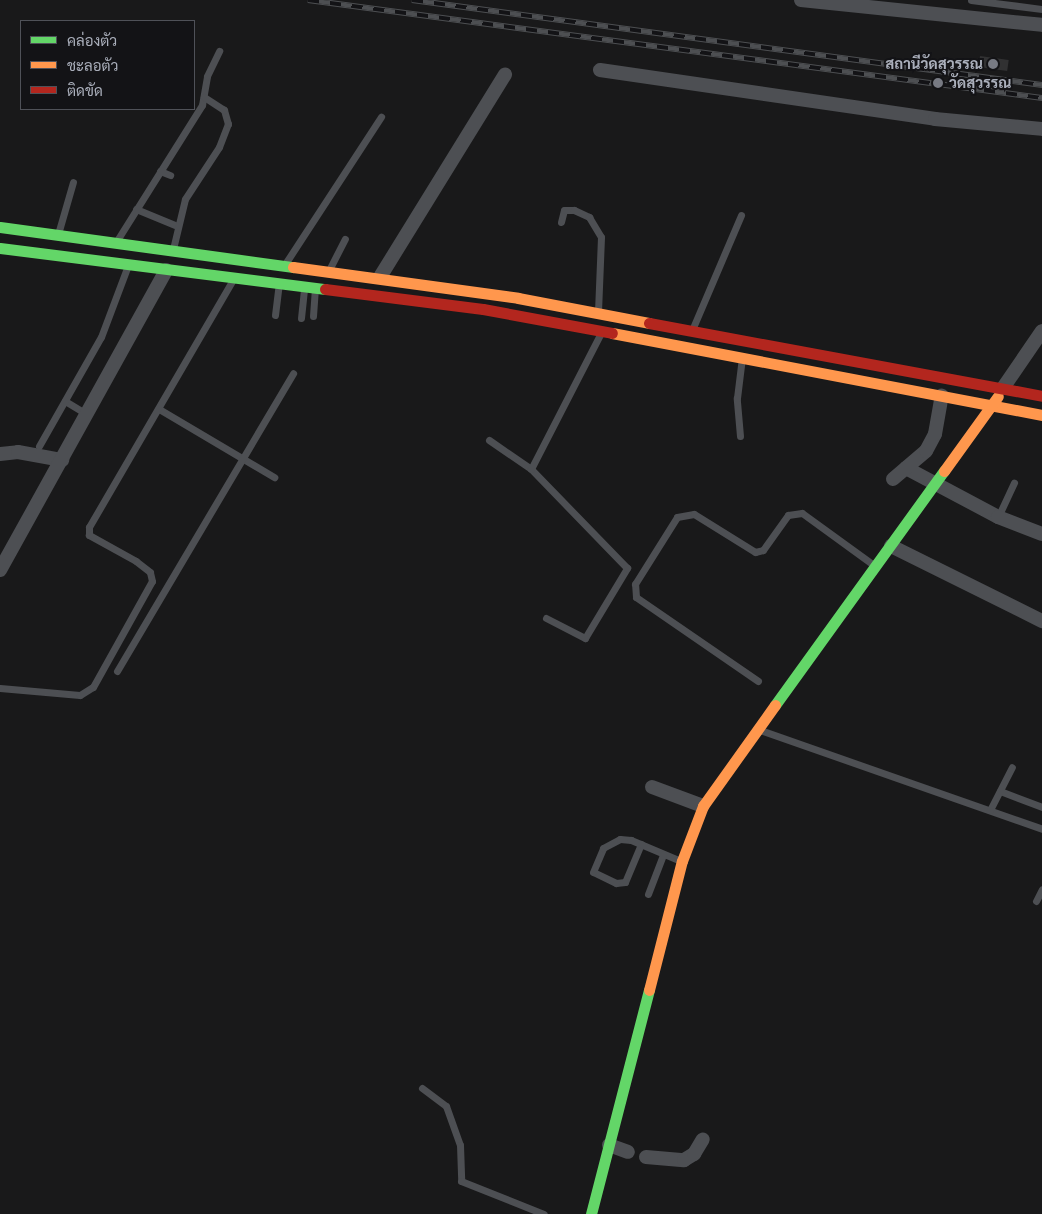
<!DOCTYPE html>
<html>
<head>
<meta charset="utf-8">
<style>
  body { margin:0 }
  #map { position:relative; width:1042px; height:1214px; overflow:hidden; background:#19191a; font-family:Montserrat,Sarabun,sans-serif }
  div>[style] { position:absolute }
  .building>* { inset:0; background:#313132; transform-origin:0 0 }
  .lane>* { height:7px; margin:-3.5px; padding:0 3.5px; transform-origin:3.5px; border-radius:3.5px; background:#4d4f53 }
  .street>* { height:14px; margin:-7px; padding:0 7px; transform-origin:7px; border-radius:7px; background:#4d4f53 }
  .fast>* { height:11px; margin:-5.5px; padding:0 5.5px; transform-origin:5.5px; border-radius:5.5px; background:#63d668 }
  .slow>* { height:11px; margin:-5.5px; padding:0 5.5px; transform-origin:5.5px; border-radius:5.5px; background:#ff974d }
  .jam>* { height:11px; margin:-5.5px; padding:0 5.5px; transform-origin:5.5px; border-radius:5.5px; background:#b3261e }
  .rail>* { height:5.5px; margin-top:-2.75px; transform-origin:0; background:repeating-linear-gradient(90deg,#131316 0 11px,#4d4f52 0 22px); box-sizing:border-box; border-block:1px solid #4d4f52 }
  .dots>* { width:14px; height:14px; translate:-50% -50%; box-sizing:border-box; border:2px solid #131316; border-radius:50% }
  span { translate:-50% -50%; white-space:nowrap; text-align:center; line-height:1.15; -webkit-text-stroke:4px #131316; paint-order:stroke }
  .poi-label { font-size:15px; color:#aaafbb; font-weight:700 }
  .right { translate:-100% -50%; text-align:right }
  .left { translate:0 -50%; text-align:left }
  .legend { position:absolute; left:20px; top:20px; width:175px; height:90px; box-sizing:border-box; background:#131316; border:1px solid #4f5158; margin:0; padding:6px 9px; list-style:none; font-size:15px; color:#aaafbb }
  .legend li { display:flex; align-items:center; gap:10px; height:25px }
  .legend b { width:25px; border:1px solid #4f5158 }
</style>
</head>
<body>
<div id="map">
  <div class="building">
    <i style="left:980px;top:56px;width:29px;height:11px;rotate:8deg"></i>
  </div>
  <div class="lane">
    <i style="left:971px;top:0;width:72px;rotate:7.2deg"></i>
    <i style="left:160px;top:171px;width:11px;rotate:22deg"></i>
    <i style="left:136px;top:209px;width:42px;rotate:22.3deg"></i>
    <i style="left:561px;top:222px;width:12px;rotate:-76deg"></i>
    <i style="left:564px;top:210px;width:10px"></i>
    <i style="left:574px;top:210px;width:17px;rotate:25deg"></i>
    <i style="left:589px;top:217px;width:23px;rotate:59deg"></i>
    <i style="left:601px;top:237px;width:75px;rotate:92.3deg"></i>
    <i style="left:58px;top:234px;width:54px;rotate:-73.9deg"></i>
    <i style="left:116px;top:242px;width:162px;rotate:-57.9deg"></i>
    <i style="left:202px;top:105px;width:29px;rotate:-80deg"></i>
    <i style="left:207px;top:76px;width:28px;rotate:-64deg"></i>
    <i style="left:173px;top:249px;width:51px;rotate:-76.5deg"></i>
    <i style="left:185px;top:199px;width:62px;rotate:-56.8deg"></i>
    <i style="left:219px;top:147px;width:25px;rotate:-69deg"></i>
    <i style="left:228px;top:124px;width:15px;rotate:-106deg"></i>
    <i style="left:224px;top:110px;width:24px;rotate:-147deg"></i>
    <i style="left:285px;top:264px;width:176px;rotate:-56.9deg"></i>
    <i style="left:329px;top:270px;width:35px;rotate:-63deg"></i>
    <i style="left:275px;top:315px;width:31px;rotate:-83deg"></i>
    <i style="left:313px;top:316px;width:27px;rotate:-86deg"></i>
    <i style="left:301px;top:318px;width:30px;rotate:-84deg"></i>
    <i style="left:692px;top:330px;width:125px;rotate:-66.9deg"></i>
    <i style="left:65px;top:401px;width:26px;rotate:31deg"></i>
    <i style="left:159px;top:409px;width:134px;rotate:30.6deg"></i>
    <i style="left:740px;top:436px;width:38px;rotate:-95deg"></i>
    <i style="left:737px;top:398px;width:39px;rotate:-83deg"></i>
    <i style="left:489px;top:440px;width:51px;rotate:34.6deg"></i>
    <i style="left:39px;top:446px;width:125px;rotate:-60.4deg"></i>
    <i style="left:101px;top:337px;width:77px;rotate:-69.4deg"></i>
    <i style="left:998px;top:517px;width:38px;rotate:-65deg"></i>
    <i style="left:546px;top:618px;width:44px;rotate:27.1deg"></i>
    <i style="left:585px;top:638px;width:82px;rotate:-59deg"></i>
    <i style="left:627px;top:568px;width:138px;rotate:-134.1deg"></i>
    <i style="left:531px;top:469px;width:153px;rotate:-62.8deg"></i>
    <i style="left:117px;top:671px;width:346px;rotate:-59.4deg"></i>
    <i style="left:758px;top:681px;width:148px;rotate:-145.5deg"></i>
    <i style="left:636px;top:597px;width:13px;rotate:-94deg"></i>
    <i style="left:635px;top:584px;width:79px;rotate:-57.9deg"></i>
    <i style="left:677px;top:517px;width:17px;rotate:-10deg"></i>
    <i style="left:694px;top:514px;width:72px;rotate:31.9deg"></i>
    <i style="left:755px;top:552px;width:8px;rotate:-14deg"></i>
    <i style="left:763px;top:550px;width:43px;rotate:-54.5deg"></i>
    <i style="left:788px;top:515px;width:14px;rotate:-8deg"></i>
    <i style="left:802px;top:513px;width:90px;rotate:36deg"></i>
    <i style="left:0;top:688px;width:80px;rotate:5deg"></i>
    <i style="left:80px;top:695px;width:15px;rotate:-32deg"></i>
    <i style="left:93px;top:687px;width:121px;rotate:-60.9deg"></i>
    <i style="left:152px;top:581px;width:9px;rotate:-103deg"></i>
    <i style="left:150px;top:572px;width:18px;rotate:-142deg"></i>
    <i style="left:136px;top:561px;width:54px;rotate:-151deg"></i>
    <i style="left:89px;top:535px;width:8px;rotate:-90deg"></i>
    <i style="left:89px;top:527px;width:288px;rotate:-59.8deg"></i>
    <i style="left:760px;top:730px;width:299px;rotate:19.3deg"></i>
    <i style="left:1000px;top:791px;width:45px;rotate:20.9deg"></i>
    <i style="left:990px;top:810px;width:48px;rotate:-62.9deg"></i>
    <i style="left:641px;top:844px;width:41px;rotate:112.8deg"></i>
    <i style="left:625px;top:882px;width:9px;rotate:174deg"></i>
    <i style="left:616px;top:883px;width:25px;rotate:-154deg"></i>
    <i style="left:593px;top:872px;width:26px;rotate:-67deg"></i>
    <i style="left:603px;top:848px;width:19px;rotate:-28deg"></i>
    <i style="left:620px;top:839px;width:11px;rotate:5deg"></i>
    <i style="left:631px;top:840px;width:54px;rotate:22.8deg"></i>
    <i style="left:648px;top:894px;width:42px;rotate:-69deg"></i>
    <i style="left:1036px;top:901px;width:13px;rotate:-63deg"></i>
    <i style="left:422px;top:1088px;width:30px;rotate:37deg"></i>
    <i style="left:446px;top:1106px;width:41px;rotate:70.3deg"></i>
    <i style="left:460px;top:1145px;width:36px;rotate:88deg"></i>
    <i style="left:461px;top:1181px;width:89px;rotate:21.7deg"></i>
  </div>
  <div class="street">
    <i style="left:801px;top:0;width:242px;rotate:5.9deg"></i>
    <i style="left:600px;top:70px;width:339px;rotate:8.3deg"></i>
    <i style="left:935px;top:119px;width:107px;rotate:5.3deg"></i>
    <i style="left:380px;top:277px;width:238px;rotate:-58.3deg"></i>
    <i style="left:1003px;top:388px;width:69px;rotate:-55.6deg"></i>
    <i style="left:0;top:454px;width:18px;rotate:-6deg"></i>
    <i style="left:18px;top:452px;width:45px;rotate:10.3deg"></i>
    <i style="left:906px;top:468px;width:104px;rotate:28deg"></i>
    <i style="left:998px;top:517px;width:47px;rotate:21.1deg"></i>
    <i style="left:893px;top:479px;width:43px;rotate:-40.3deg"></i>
    <i style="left:926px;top:451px;width:19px;rotate:-62deg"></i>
    <i style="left:935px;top:434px;width:39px;rotate:-80deg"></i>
    <i style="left:891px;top:546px;width:169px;rotate:26.4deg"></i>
    <i style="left:0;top:570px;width:343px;rotate:-61deg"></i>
    <i style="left:652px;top:787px;width:54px;rotate:20.4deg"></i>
    <i style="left:609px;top:1145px;width:20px;rotate:20deg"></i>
    <i style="left:646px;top:1157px;width:38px;rotate:5deg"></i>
    <i style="left:684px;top:1160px;width:12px;rotate:-31deg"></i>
    <i style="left:694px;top:1154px;width:17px;rotate:-59deg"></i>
  </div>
  <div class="fast">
    <i style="left:0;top:227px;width:296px;rotate:7.8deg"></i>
    <i style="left:0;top:248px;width:328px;rotate:7.2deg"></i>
    <i style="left:775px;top:705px;width:289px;rotate:-54.2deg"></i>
    <i style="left:591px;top:1214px;width:231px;rotate:-75.5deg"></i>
  </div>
  <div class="slow">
    <i style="left:293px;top:267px;width:227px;rotate:7.8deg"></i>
    <i style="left:518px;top:298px;width:133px;rotate:10.8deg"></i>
    <i style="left:612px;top:333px;width:438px;rotate:10.8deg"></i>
    <i style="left:944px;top:471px;width:92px;rotate:-54.2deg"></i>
    <i style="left:649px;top:990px;width:133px;rotate:-75.7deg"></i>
    <i style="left:682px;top:861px;width:59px;rotate:-69.1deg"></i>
    <i style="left:703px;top:806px;width:124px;rotate:-54.5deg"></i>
  </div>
  <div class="jam">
    <i style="left:325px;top:289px;width:159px;rotate:7.2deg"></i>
    <i style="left:483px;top:309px;width:131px;rotate:10.5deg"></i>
    <i style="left:649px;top:323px;width:400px;rotate:10.5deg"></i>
  </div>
  <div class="rail">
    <i style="left:308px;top:0;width:741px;rotate:7.6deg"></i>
    <i style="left:412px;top:0;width:636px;rotate:7.68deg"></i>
  </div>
  <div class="dots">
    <i style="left:993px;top:64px;background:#777a83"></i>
    <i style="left:938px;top:83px;background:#777a83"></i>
  </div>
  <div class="poi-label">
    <span class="right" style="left:983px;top:64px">สถานีวัดสุวรรณ</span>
    <span class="left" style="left:949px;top:83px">วัดสุวรรณ</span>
  </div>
  <ul class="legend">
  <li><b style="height:6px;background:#63d668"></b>คล่องตัว</li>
  <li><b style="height:6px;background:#ff974d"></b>ชะลอตัว</li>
  <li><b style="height:6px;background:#b3261e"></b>ติดขัด</li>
  </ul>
</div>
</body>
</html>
